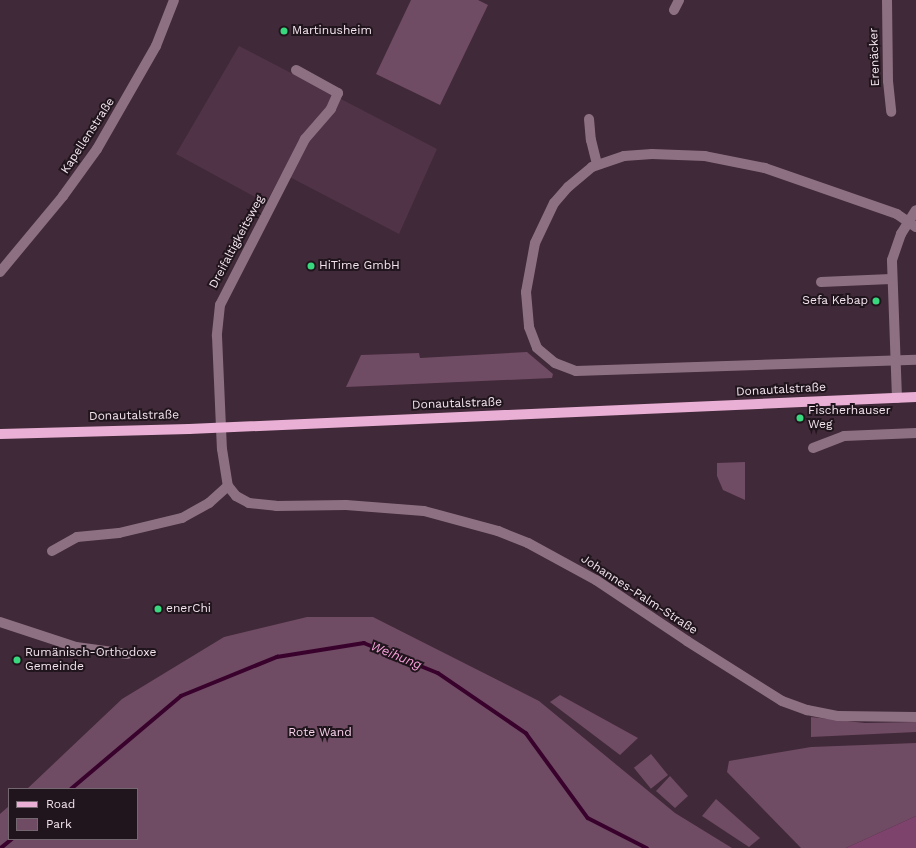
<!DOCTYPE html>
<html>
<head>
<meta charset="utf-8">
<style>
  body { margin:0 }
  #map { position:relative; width:916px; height:848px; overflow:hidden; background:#402938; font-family:"Work Sans",sans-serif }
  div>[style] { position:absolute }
  .built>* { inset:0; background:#503347 }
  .green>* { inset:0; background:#704b64; transform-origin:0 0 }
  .forest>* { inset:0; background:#7e436c }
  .stream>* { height:3.5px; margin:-1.75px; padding:0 1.75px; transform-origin:1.75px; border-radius:1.75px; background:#39022d }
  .minor>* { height:10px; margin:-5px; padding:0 5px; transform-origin:5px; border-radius:5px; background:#8d7183 }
  .major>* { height:10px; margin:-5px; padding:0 5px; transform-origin:5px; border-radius:5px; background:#e9afd5 }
  .dots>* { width:11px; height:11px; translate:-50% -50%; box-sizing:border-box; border:2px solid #20151c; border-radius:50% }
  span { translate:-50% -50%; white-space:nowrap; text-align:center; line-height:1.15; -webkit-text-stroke:4px #20151c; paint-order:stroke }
  .poi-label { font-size:12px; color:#f3e3ed }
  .left { translate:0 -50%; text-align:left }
  .right { translate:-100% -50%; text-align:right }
  .street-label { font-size:12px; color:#f3e3ed }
  .park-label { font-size:12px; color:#f8d3eb }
  .water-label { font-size:13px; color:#f69ed9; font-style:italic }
  .legend { position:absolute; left:8px; top:788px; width:130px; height:52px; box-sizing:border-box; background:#20151c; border:1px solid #746770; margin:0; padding:5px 7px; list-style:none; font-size:12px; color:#f3e3ed }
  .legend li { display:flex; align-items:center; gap:8px; height:20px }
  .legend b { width:20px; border:1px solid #746770 }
</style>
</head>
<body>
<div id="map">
  <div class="built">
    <i style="clip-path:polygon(239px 46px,437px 149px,399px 234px,282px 173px,266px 203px,176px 154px)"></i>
  </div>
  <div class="green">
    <i style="clip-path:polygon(411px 0,478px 0,488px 5px,440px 105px,376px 74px)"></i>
    <i style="clip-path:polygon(527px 352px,553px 374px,552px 378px,346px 387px,361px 355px,419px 353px,420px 358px)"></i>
    <i style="clip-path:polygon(745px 462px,745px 500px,723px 490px,717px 476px,717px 463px)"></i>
    <i style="clip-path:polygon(307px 617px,373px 617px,539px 701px,675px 813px,732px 848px,0 848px,0 814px,9px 806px,9px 839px,137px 839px,137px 789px,27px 789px,122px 699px,224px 637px)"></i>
    <i style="clip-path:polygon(560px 695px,638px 738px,620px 755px,550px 702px)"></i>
    <i style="clip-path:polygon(811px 717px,865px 723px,916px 722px,916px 732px,811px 737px)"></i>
    <i style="clip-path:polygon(916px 743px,916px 816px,846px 848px,801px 848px,727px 772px,729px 761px,811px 747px)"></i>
    <i style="left:651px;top:754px;width:27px;height:22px;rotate:51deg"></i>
    <i style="clip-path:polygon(670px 776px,688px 796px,675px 808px,656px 791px)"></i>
    <i style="clip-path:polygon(716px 799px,760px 838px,749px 847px,702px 816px)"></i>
  </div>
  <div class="forest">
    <i style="clip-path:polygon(916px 816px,916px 848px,846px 848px)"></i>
  </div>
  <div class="stream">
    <i style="left:71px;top:789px;width:144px;rotate:-40.2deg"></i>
    <i style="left:181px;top:696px;width:104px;rotate:-22.1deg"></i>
    <i style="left:277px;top:657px;width:88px;rotate:-9.1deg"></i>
    <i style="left:364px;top:643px;width:80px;rotate:22.1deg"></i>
    <i style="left:438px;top:673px;width:107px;rotate:34.3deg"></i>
    <i style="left:526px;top:733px;width:105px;rotate:53.9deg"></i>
    <i style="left:588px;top:818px;width:66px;rotate:27deg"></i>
    <i style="left:1px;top:848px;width:14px;rotate:-39deg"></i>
  </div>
  <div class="minor">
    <i style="left:887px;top:0;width:81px;rotate:89.3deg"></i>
    <i style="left:888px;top:81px;width:31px;rotate:84deg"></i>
    <i style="left:674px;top:10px;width:11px;rotate:-63deg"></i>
    <i style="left:296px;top:70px;width:48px;rotate:28.7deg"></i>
    <i style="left:338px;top:93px;width:17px;rotate:114deg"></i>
    <i style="left:331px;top:109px;width:40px;rotate:131deg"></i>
    <i style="left:305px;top:139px;width:186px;rotate:117.1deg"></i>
    <i style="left:220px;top:305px;width:31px;rotate:96deg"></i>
    <i style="left:217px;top:336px;width:113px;rotate:87.5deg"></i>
    <i style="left:222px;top:449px;width:37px;rotate:81deg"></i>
    <i style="left:228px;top:486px;width:13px;rotate:51deg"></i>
    <i style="left:236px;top:496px;width:15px;rotate:28deg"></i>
    <i style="left:249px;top:503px;width:27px;rotate:6deg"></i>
    <i style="left:276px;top:506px;width:70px;rotate:-0.8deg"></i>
    <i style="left:346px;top:505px;width:78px;rotate:4.4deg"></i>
    <i style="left:424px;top:511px;width:77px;rotate:15.1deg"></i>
    <i style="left:498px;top:531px;width:32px;rotate:22deg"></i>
    <i style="left:528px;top:543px;width:77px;rotate:28.6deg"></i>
    <i style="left:596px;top:580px;width:110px;rotate:33.8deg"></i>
    <i style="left:687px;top:641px;width:112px;rotate:32.3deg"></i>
    <i style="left:782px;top:701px;width:27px;rotate:20deg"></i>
    <i style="left:807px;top:710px;width:32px;rotate:11deg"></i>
    <i style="left:838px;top:716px;width:78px;rotate:0.7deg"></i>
    <i style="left:589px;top:119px;width:21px;rotate:85deg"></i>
    <i style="left:591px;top:140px;width:25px;rotate:76deg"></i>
    <i style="left:916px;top:227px;width:23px;rotate:-146deg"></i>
    <i style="left:897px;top:214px;width:140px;rotate:-160.8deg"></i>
    <i style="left:765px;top:168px;width:61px;rotate:-168.7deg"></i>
    <i style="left:705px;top:156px;width:53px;rotate:-177.8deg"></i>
    <i style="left:652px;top:154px;width:28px;rotate:176deg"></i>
    <i style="left:624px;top:156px;width:34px;rotate:161deg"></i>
    <i style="left:592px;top:167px;width:31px;rotate:140deg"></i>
    <i style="left:568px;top:187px;width:21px;rotate:131deg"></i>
    <i style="left:554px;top:203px;width:44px;rotate:115.4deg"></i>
    <i style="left:535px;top:243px;width:50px;rotate:100.4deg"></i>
    <i style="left:526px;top:292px;width:35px;rotate:85deg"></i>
    <i style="left:529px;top:327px;width:22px;rotate:69deg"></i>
    <i style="left:537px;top:348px;width:23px;rotate:40deg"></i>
    <i style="left:555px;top:363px;width:22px;rotate:21deg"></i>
    <i style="left:576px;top:371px;width:340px;rotate:-1.9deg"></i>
    <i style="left:0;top:272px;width:99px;rotate:-50.3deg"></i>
    <i style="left:63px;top:196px;width:58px;rotate:-54.1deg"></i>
    <i style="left:97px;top:149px;width:119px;rotate:-60.2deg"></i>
    <i style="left:156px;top:46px;width:49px;rotate:-68.6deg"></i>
    <i style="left:821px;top:282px;width:70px;rotate:-2.5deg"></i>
    <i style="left:897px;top:398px;width:138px;rotate:-92.1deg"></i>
    <i style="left:892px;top:260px;width:28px;rotate:-71deg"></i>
    <i style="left:901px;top:234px;width:28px;rotate:-58deg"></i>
    <i style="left:813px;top:448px;width:33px;rotate:-21deg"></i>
    <i style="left:844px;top:436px;width:72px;rotate:-2.4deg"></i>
    <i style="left:52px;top:551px;width:29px;rotate:-29deg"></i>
    <i style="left:77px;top:537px;width:42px;rotate:-5.4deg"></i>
    <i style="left:119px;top:533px;width:65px;rotate:-13.4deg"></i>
    <i style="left:182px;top:518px;width:31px;rotate:-29deg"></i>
    <i style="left:209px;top:503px;width:25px;rotate:-42deg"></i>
    <i style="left:0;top:622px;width:80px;rotate:18.2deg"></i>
    <i style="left:76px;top:647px;width:52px;rotate:7.7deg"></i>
  </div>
  <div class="major">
    <i style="left:0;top:434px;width:189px;rotate:-1.5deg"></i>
    <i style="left:189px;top:429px;width:728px;rotate:-2.52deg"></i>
  </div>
  <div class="dots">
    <i style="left:284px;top:31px;background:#39d87f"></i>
    <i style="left:311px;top:266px;background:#39d87f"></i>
    <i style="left:876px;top:301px;background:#39d87f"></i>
    <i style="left:800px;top:418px;background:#39d87f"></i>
    <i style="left:158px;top:609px;background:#39d87f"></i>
    <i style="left:17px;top:660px;background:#39d87f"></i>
  </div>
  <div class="poi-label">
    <span class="left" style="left:292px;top:31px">Martinusheim</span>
    <span class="left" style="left:319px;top:266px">HiTime GmbH</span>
    <span class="right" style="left:868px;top:301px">Sefa Kebap</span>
    <span class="left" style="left:808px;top:418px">Fischerhauser<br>Weg</span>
    <span class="left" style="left:166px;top:609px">enerChi</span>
    <span class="left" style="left:25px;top:660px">Rumänisch-Orthodoxe<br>Gemeinde</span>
  </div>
  <div class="street-label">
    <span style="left:875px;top:57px;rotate:-92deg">Erenäcker</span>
    <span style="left:88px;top:136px;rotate:-57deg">Kapellenstraße</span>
    <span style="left:237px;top:242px;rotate:-62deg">Dreifaltigkeitsweg</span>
    <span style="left:781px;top:390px;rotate:-3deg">Donautalstraße</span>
    <span style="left:457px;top:404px;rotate:-2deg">Donautalstraße</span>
    <span style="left:134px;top:416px;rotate:-1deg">Donautalstraße</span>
    <span style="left:639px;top:595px;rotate:33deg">Johannes-Palm-Straße</span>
  </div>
  <div class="park-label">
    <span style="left:320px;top:733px">Rote Wand</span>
  </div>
  <div class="water-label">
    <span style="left:396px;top:656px;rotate:22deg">Weihung</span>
  </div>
  <ul class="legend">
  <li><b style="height:5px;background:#e9afd5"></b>Road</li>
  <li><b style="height:11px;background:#704b64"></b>Park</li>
  </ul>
</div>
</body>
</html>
